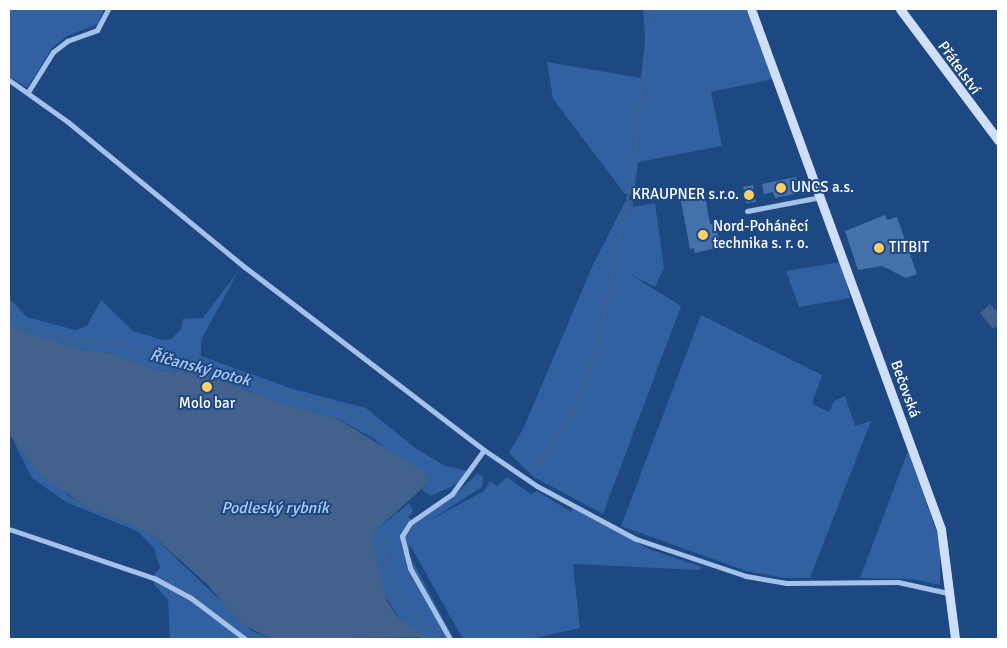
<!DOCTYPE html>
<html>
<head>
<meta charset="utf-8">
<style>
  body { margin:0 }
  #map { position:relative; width:1007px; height:648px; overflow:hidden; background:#1e4882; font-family:Signika,sans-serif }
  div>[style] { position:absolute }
  .green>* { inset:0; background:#3161a1 }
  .water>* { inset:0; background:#42618c }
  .stream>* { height:2px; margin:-1px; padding:0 1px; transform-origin:1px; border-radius:1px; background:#42618c }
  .building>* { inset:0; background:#4671ab; transform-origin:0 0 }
  .street>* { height:5px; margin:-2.5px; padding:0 2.5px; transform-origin:2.5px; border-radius:2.5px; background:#a4c2e9 }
  .secondary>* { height:9px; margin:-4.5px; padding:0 4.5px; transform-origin:4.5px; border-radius:4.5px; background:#cfdff7 }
  .dots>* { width:14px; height:14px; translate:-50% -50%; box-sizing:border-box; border:2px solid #1e4882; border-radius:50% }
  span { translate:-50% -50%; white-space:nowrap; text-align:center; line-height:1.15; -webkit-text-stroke:4px #1e4882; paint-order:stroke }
  .street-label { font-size:15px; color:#fff }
  .poi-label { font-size:15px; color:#fff }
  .left { translate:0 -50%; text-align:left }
  .right { translate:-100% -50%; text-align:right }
  .water-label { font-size:16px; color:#afccf1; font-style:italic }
  .frame { position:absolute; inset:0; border:10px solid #fff; pointer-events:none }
</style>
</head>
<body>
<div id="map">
  <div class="green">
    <i style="clip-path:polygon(9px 9px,104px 9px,98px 24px,67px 36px,52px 48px,27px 88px,9px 76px)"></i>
    <i style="clip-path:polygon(643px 9px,746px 9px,773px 79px,711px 92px,722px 146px,638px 162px,634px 195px,625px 194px,553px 99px,547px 62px,641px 78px,645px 39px)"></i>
    <i style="clip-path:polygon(633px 199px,633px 207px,655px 203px,664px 268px,655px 287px,628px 273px,681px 306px,603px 514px,534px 477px,509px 453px,523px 429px,593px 265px,625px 202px)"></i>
    <i style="clip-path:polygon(841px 262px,850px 298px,799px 307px,786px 271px)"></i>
    <i style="clip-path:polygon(239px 270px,201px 340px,201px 356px,293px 389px,366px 408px,415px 448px,445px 466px,469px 471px,461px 482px,431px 496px,422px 490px,427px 484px,373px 438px,336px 418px,281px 403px,202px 374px,157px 370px,113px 353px,80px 349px,9px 326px,9px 298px,27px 317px,75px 330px,87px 326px,101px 300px,133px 331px,163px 340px,171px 339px,181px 329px,183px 319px,203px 318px)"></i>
    <i style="clip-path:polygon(701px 315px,822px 375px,812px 404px,829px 412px,834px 401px,845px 396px,855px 426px,871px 421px,810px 578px,784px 578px,746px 571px,621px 526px)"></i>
    <i style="clip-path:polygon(14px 442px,70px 497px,152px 535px,252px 631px,271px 639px,170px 639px,168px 600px,154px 584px,154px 574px,160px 568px,154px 548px,137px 531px,66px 502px,32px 478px)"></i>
    <i style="clip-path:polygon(908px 451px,940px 542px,940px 585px,912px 579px,860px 578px)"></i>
    <i style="clip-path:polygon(478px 473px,483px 477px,482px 487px,429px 521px,484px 491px,490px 481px,497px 486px,507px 477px,531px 494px,537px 491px,571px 512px,572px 507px,649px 549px,702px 567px,699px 570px,573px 564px,580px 628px,531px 639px,463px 639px,410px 545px,408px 553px,454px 639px,412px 639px,424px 637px,400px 619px,382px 591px,372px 539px,375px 531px,409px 503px,413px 511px,408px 517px,414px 522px,454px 496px)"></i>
  </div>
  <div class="water">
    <i style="clip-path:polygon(990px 304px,998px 313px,998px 325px,993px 329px,980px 313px)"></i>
    <i style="clip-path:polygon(9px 326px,80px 349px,113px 353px,157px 370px,202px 374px,281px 403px,336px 418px,425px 472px,427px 484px,375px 531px,372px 539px,387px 602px,400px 619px,422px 632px,425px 637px,271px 639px,240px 623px,206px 583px,152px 535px,81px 503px,56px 486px,38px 472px,9px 434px)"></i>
  </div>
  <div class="stream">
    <i style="left:9px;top:321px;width:72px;rotate:16.2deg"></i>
    <i style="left:78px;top:341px;width:34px;rotate:2deg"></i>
    <i style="left:112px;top:342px;width:47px;rotate:18.4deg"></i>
    <i style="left:157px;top:357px;width:56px;rotate:11.3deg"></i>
    <i style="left:212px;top:368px;width:83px;rotate:18.9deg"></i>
    <i style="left:291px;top:395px;width:47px;rotate:13.4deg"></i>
    <i style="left:337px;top:406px;width:55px;rotate:28deg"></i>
    <i style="left:533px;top:469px;width:63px;rotate:-52.8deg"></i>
    <i style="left:571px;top:419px;width:77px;rotate:-69.4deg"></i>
    <i style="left:598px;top:347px;width:178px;rotate:-78.7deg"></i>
    <i style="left:633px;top:172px;width:164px;rotate:-84deg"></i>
    <i style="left:386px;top:534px;width:9px;rotate:108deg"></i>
    <i style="left:383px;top:543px;width:26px;rotate:81deg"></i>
    <i style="left:387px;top:569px;width:31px;rotate:68deg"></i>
    <i style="left:399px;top:598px;width:59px;rotate:44.3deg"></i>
    <i style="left:419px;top:636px;width:6px;rotate:31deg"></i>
  </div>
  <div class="building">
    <i style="clip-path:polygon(796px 177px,799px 193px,775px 198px,773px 192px,764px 194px,762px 184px)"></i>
    <i style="left:753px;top:185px;width:17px;height:10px;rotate:80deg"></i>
    <i style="clip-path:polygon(705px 196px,710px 224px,716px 223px,720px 247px,695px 253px,694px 248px,690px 249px,681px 201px)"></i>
    <i style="clip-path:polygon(885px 215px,887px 220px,897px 217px,917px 274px,906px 278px,882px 266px,858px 270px,845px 231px)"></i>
  </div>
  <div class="street">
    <i style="left:9px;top:80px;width:72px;rotate:35.4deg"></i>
    <i style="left:68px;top:122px;width:230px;rotate:39.4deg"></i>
    <i style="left:246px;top:268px;width:300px;rotate:37.4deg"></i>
    <i style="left:484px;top:450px;width:64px;rotate:34.2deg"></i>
    <i style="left:537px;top:486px;width:112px;rotate:28.2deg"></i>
    <i style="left:636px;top:539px;width:116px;rotate:18.6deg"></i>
    <i style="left:746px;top:576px;width:41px;rotate:9.9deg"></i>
    <i style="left:786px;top:583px;width:112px;rotate:-0.5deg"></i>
    <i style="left:898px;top:582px;width:51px;rotate:12.4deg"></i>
    <i style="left:28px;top:92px;width:47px;rotate:-58deg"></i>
    <i style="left:53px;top:52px;width:18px;rotate:-38deg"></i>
    <i style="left:67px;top:41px;width:32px;rotate:-20deg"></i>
    <i style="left:97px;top:30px;width:24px;rotate:-62deg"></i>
    <i style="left:747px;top:211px;width:75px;rotate:-10.7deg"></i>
    <i style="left:9px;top:529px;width:153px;rotate:18.7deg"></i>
    <i style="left:154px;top:578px;width:42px;rotate:28.4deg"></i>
    <i style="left:191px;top:598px;width:68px;rotate:37.2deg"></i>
    <i style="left:450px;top:639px;width:81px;rotate:-119.4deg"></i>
    <i style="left:410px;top:568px;width:33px;rotate:-104deg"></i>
    <i style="left:402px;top:536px;width:15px;rotate:-58deg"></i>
    <i style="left:410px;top:523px;width:51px;rotate:-34.6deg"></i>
    <i style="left:452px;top:494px;width:54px;rotate:-54deg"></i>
  </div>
  <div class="secondary">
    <i style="left:751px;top:9px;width:554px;rotate:69.93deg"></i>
    <i style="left:941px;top:529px;width:111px;rotate:82.7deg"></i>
    <i style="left:900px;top:9px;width:164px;rotate:53.2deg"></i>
  </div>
  <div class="dots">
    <i style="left:781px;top:188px;background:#f8d063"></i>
    <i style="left:749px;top:195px;background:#f8d063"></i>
    <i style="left:703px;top:235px;background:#f8d063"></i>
    <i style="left:879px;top:248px;background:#f8d063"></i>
    <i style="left:207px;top:387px;background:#f8d063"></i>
  </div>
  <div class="street-label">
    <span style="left:959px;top:68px;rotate:54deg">Přátelství</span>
    <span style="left:905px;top:389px;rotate:70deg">Bečovská</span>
  </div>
  <div class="poi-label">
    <span class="left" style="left:791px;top:188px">UNCS a.s.</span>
    <span class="right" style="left:739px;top:195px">KRAUPNER s.r.o.</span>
    <span class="left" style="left:713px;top:235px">Nord-Poháněcí<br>technika s. r. o.</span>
    <span class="left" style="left:889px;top:248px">TITBIT</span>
    <span style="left:207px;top:404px">Molo bar</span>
  </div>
  <div class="water-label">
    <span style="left:200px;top:368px;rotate:15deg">Říčanský potok</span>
    <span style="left:275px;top:508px">Podleský rybník</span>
  </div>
  <div class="frame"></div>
</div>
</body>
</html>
